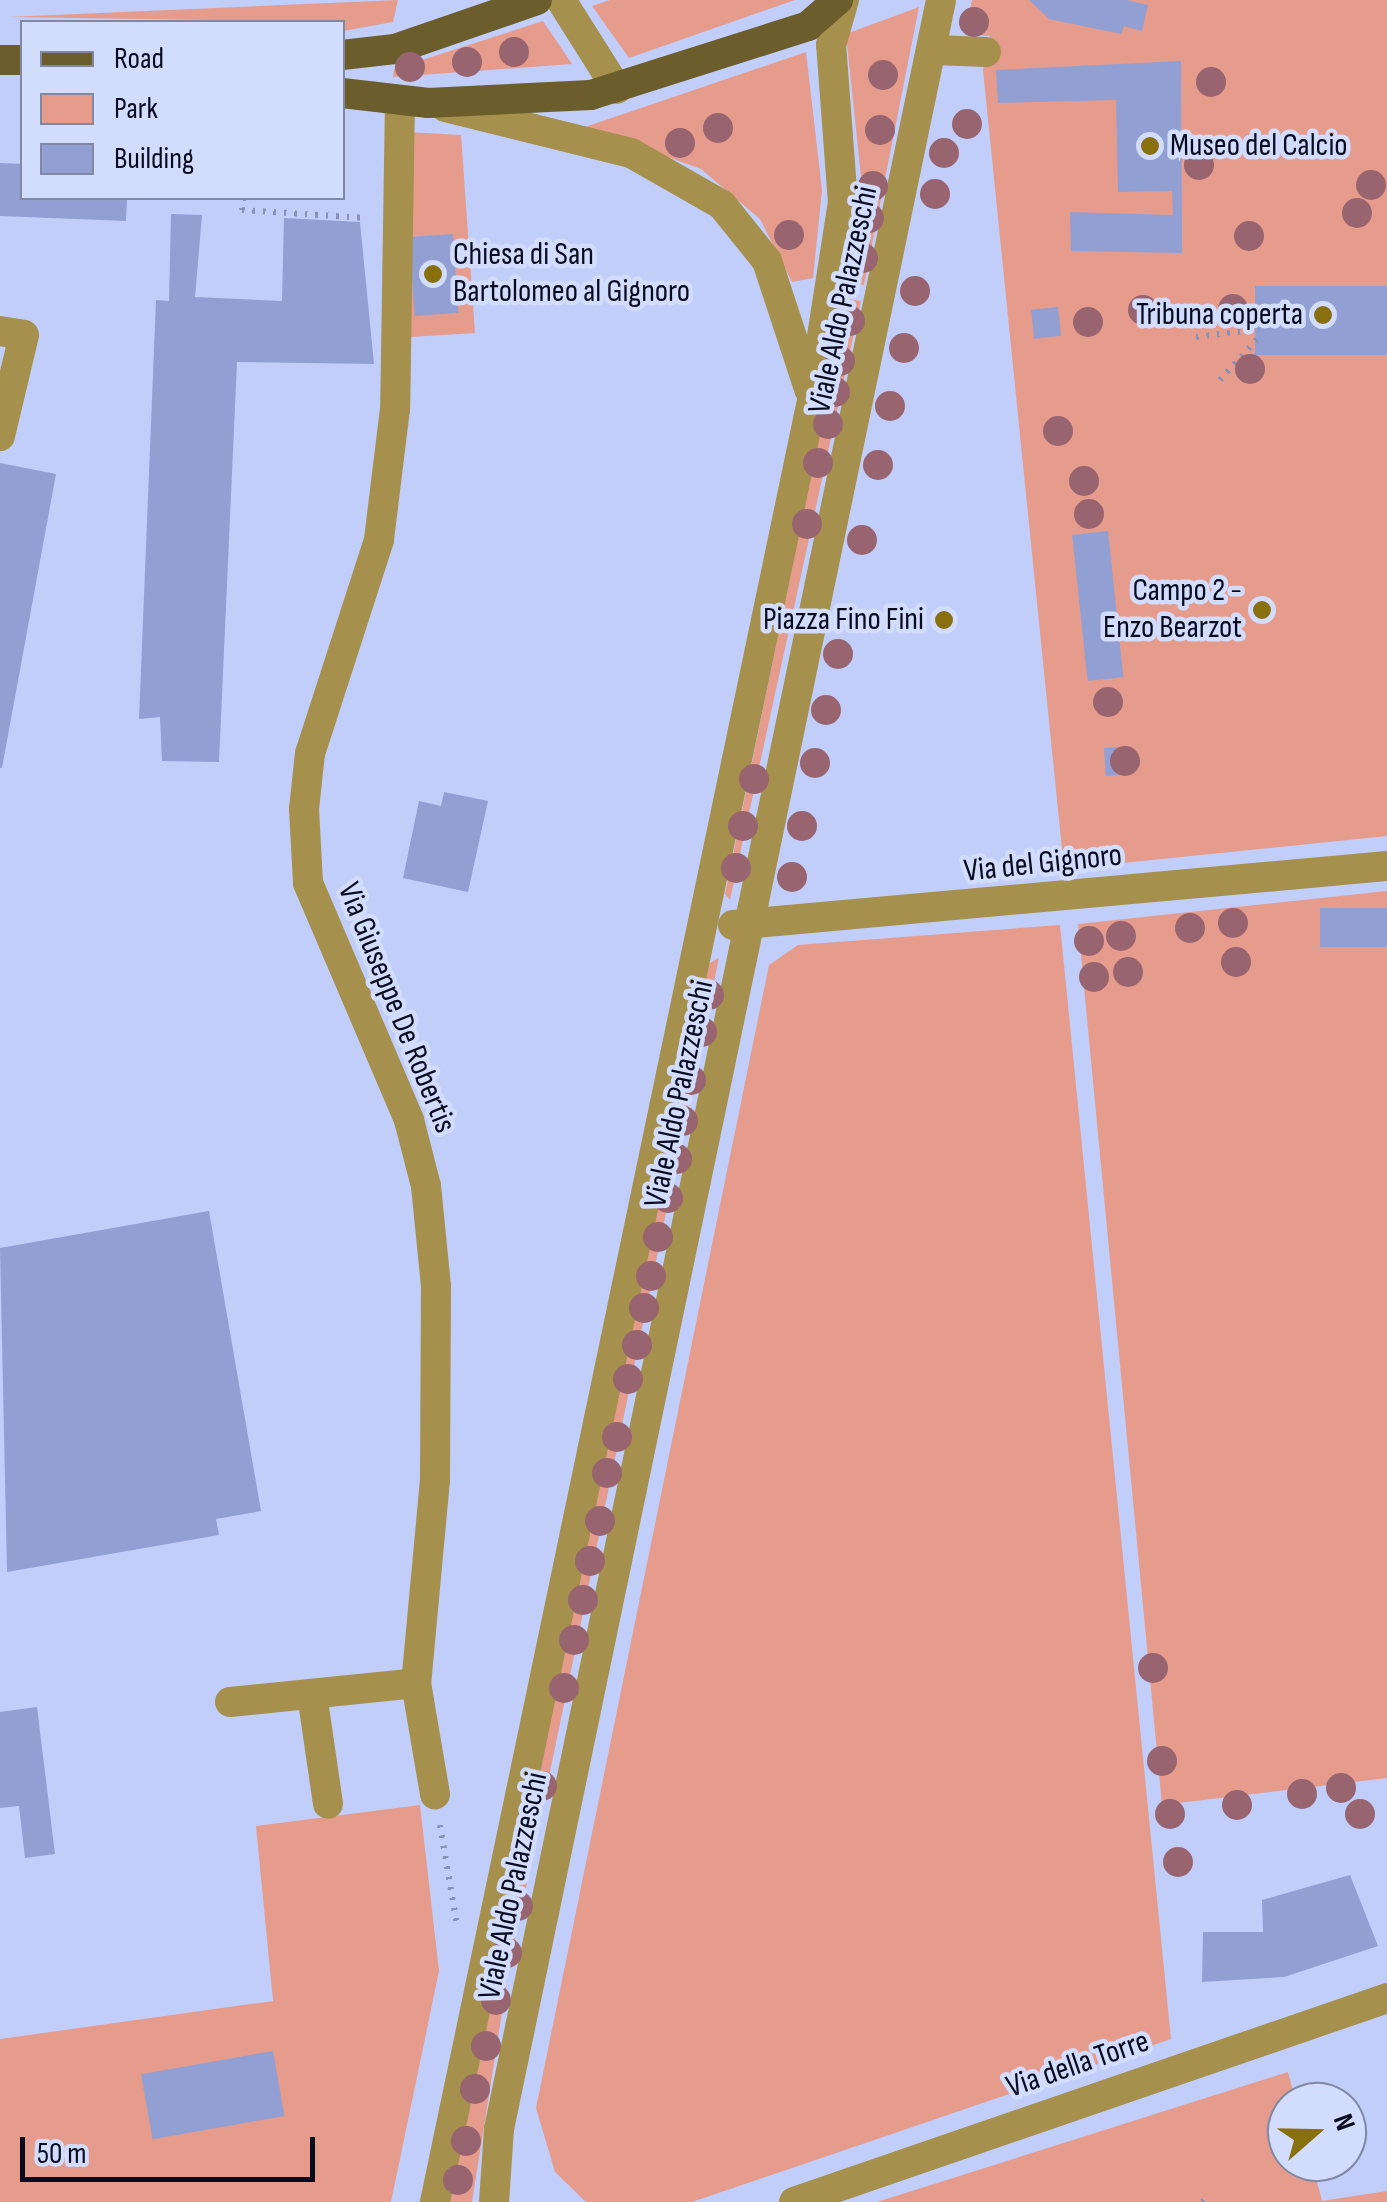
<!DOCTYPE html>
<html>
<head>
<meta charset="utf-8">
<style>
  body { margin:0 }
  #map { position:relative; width:1387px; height:2202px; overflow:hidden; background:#c1cefa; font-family:"Sofia Sans Condensed",sans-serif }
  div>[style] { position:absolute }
  .green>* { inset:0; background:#e59c8d }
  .building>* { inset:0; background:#919fd3; transform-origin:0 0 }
  .path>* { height:6px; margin-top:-3px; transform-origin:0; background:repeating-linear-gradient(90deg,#8792b6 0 2.5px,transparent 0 10.5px) }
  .minor>* { height:30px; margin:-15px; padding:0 15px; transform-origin:15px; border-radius:15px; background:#a5904d }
  .major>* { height:30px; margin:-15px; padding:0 15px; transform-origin:15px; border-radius:15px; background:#6c5d2d }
  .trees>* { width:30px; height:30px; margin:-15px; border-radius:50%; background:#976470 }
  .dots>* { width:28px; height:28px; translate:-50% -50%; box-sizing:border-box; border:5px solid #d2dcfd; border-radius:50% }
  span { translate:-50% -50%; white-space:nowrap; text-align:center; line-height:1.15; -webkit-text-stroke:9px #d2dcfd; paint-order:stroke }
  .poi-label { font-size:32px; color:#070b1d }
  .left { translate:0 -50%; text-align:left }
  .right { translate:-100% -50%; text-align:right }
  .street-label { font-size:32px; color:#070b1d }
  .legend { position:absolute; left:20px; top:20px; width:325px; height:180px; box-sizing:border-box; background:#d2dcfd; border:2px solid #8188a3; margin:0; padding:12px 18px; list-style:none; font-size:30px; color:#070b1d }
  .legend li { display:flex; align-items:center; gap:20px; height:50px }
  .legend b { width:50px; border:2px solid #8188a3 }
  .north { position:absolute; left:1267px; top:2082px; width:100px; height:100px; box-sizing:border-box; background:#d2dcfd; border:2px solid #8188a3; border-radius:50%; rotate:70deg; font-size:28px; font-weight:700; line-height:40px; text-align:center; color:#070b1d }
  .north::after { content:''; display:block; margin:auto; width:35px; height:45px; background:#886f10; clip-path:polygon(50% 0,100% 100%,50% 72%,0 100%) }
  .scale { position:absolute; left:20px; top:2137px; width:295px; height:45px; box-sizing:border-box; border:5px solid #070b1d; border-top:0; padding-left:12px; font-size:30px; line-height:35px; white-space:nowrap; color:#070b1d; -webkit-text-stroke:8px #d2dcfd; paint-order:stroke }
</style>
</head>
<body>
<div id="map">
  <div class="green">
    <i style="clip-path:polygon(398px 0,393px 22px,343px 31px,342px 22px,8px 17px)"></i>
    <i style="clip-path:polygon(610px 0,795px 0,629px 58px,592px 6px)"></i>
    <i style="clip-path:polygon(972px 0,1387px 0,1387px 836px,1064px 869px,983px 70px,990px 36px,965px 34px)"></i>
    <i style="clip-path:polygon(919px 7px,864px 285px,850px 283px,863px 196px,846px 34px)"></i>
    <i style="clip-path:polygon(543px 21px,572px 64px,393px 77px,394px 69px)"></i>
    <i style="clip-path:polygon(806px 52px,822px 190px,813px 278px,792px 282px,760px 219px,701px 169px,585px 127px)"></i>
    <i style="clip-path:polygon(407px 132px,461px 135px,475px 333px,411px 337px)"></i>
    <i style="clip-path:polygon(847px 299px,861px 301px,730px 900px,725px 894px)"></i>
    <i style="clip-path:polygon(1387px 891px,1387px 1778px,1162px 1805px,1078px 924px)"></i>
    <i style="clip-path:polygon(1060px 925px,1171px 2039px,692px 2202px,586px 2202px,555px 2172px,536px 2108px,769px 965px,798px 945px)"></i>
    <i style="clip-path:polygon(719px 958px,509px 1969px,472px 2202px,450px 2202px,708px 964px)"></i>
    <i style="clip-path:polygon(420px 1805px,439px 1971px,391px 2202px,0 2202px,0 2039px,273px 2001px,256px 1826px)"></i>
    <i style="clip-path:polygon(1288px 2072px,1296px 2102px,1287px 2102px,1287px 2162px,1312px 2162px,1322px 2201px,1387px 2191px,1387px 2202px,877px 2202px)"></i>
  </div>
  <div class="building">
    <i style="clip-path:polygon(1029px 0,1127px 0,1148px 5px,1142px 31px,1124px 26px,1121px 34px,1049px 19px)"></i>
    <i style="clip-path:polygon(1181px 61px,1182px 253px,1071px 251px,1070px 212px,1173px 215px,1172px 191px,1118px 192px,1116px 100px,998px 103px,996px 70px)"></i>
    <i style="clip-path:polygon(0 163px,22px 164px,22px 198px,127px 198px,126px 221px,0 216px)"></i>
    <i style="clip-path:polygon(171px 214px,202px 215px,195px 297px,282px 301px,284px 218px,360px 222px,374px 364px,237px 362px,219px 762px,162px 761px,160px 717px,139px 719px,156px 300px,169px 301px)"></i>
    <i style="left:453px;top:234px;width:79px;height:44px;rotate:86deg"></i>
    <i style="left:1387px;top:286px;width:69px;height:132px;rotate:90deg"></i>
    <i style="left:1058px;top:307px;width:29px;height:27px;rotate:84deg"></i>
    <i style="clip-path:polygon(0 463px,56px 474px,2px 768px,0 768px)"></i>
    <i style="left:1108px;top:531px;width:147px;height:36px;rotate:84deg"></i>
    <i style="left:1118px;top:747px;width:28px;height:14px;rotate:86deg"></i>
    <i style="clip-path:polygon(444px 792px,488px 801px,468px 892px,403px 878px,419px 801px,441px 806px)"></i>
    <i style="left:1387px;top:908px;width:39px;height:67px;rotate:90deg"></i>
    <i style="clip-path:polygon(209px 1211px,261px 1511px,216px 1519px,219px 1535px,7px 1572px,0 1248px)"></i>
    <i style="clip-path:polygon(37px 1707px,55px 1854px,25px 1858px,19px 1806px,0 1808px,0 1712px)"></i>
    <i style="clip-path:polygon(1350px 1875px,1378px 1946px,1284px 1977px,1202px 1982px,1203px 1932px,1263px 1932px,1262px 1900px)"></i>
    <i style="left:273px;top:2051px;width:66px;height:134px;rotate:80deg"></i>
  </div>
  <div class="path">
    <i style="left:243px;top:198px;width:12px;rotate:95deg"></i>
    <i style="left:242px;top:210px;width:124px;rotate:3.7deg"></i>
    <i style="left:1196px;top:337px;width:64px;rotate:-7.1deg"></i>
    <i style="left:1220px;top:380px;width:61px;rotate:-47.7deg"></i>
    <i style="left:440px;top:1825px;width:102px;rotate:80.4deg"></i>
    <i style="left:1202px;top:2202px;width:10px;rotate:-37deg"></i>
  </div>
  <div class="minor">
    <i style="left:561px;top:0;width:105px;rotate:57.8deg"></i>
    <i style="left:934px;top:50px;width:52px;rotate:2.2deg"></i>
    <i style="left:400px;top:100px;width:309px;rotate:90.9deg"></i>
    <i style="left:395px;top:409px;width:132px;rotate:97deg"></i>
    <i style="left:379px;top:540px;width:224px;rotate:107.9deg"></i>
    <i style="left:310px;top:753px;width:56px;rotate:96.1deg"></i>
    <i style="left:304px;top:809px;width:74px;rotate:86.9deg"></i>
    <i style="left:308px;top:883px;width:258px;rotate:66.9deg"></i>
    <i style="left:409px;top:1120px;width:68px;rotate:75.6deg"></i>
    <i style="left:426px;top:1186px;width:100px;rotate:84.3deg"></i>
    <i style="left:436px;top:1286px;width:194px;rotate:90.3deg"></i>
    <i style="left:435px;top:1480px;width:204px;rotate:95.3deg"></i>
    <i style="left:416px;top:1683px;width:113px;rotate:80.3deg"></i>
    <i style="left:445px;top:107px;width:192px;rotate:13.9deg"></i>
    <i style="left:631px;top:153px;width:105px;rotate:29.7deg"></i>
    <i style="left:722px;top:205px;width:72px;rotate:51.2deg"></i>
    <i style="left:767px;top:261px;width:135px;rotate:71.8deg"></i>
    <i style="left:0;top:331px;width:24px;rotate:9deg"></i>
    <i style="left:24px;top:335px;width:104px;rotate:103.4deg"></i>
    <i style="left:733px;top:925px;width:657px;rotate:-5.15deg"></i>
    <i style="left:312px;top:1694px;width:111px;rotate:81.7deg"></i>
    <i style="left:230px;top:1702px;width:187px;rotate:-5.8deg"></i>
    <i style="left:435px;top:2202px;width:1841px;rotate:-78.18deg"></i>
    <i style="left:812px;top:400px;width:199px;rotate:-81.1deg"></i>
    <i style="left:843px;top:203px;width:158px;rotate:-94.3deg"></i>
    <i style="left:831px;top:45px;width:47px;rotate:-73.9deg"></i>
    <i style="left:494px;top:2202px;width:73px;rotate:-86.1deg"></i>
    <i style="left:499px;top:2129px;width:2174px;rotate:-78.27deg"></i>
    <i style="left:794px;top:2202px;width:627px;rotate:-18.98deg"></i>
  </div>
  <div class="major">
    <i style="left:342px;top:55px;width:53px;rotate:-6.5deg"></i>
    <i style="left:395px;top:49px;width:150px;rotate:-19deg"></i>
    <i style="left:0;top:60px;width:22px"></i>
    <i style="left:342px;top:93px;width:87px;rotate:6.6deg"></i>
    <i style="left:428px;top:103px;width:163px;rotate:-2.8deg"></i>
    <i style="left:591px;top:95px;width:228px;rotate:-17.6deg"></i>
    <i style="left:808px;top:26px;width:40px;rotate:-41deg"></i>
  </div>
  <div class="trees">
    <i style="left:974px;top:22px"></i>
    <i style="left:514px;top:52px"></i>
    <i style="left:467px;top:62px"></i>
    <i style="left:410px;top:67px"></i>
    <i style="left:883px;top:75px"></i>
    <i style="left:1211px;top:82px"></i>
    <i style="left:967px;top:124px"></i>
    <i style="left:718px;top:128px"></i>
    <i style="left:880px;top:130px"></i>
    <i style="left:680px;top:143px"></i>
    <i style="left:944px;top:153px"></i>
    <i style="left:1199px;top:165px"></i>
    <i style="left:1371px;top:185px"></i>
    <i style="left:873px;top:186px"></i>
    <i style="left:935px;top:194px"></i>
    <i style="left:1357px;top:213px"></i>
    <i style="left:869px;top:218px"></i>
    <i style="left:789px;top:235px"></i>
    <i style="left:1249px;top:236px"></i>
    <i style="left:863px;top:258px"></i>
    <i style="left:915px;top:291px"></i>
    <i style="left:1233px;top:309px"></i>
    <i style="left:1143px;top:310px"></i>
    <i style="left:850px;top:321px"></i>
    <i style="left:1088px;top:322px"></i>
    <i style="left:904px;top:348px"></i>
    <i style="left:840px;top:361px"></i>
    <i style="left:1250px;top:369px"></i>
    <i style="left:835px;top:392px"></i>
    <i style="left:890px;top:406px"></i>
    <i style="left:828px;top:424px"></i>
    <i style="left:1058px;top:431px"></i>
    <i style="left:818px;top:463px"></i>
    <i style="left:878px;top:465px"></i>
    <i style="left:1084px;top:481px"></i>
    <i style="left:1089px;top:514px"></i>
    <i style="left:807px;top:524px"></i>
    <i style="left:862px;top:540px"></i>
    <i style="left:838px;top:654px"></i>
    <i style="left:1108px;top:702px"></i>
    <i style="left:826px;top:710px"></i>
    <i style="left:1125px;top:761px"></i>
    <i style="left:815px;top:763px"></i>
    <i style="left:754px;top:779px"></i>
    <i style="left:743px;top:826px"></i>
    <i style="left:802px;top:826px"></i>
    <i style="left:736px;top:868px"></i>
    <i style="left:792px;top:877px"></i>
    <i style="left:1233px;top:923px"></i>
    <i style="left:1190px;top:928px"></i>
    <i style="left:1121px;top:936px"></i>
    <i style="left:1089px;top:941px"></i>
    <i style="left:1236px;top:962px"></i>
    <i style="left:1128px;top:972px"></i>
    <i style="left:1094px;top:977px"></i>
    <i style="left:709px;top:995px"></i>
    <i style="left:702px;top:1032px"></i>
    <i style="left:691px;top:1080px"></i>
    <i style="left:683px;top:1121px"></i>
    <i style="left:677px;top:1159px"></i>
    <i style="left:668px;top:1198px"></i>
    <i style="left:658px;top:1237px"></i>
    <i style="left:651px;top:1276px"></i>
    <i style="left:644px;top:1308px"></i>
    <i style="left:637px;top:1345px"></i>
    <i style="left:628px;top:1379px"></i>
    <i style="left:617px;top:1437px"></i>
    <i style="left:607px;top:1473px"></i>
    <i style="left:600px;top:1521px"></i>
    <i style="left:590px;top:1561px"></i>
    <i style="left:583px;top:1600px"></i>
    <i style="left:574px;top:1640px"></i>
    <i style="left:1153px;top:1668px"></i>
    <i style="left:564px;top:1688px"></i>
    <i style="left:1162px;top:1761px"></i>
    <i style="left:542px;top:1786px"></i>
    <i style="left:1341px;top:1788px"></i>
    <i style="left:1302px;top:1794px"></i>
    <i style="left:1237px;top:1805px"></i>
    <i style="left:1170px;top:1814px"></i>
    <i style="left:1360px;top:1814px"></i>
    <i style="left:1178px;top:1862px"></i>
    <i style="left:518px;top:1906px"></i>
    <i style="left:507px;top:1953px"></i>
    <i style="left:496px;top:2000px"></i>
    <i style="left:486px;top:2046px"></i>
    <i style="left:475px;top:2089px"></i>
    <i style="left:466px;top:2141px"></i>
    <i style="left:458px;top:2180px"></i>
  </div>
  <div class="dots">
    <i style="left:1150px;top:146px;background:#886f10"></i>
    <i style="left:433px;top:274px;background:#886f10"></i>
    <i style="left:1323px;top:315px;background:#886f10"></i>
    <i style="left:1262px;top:610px;background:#886f10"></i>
    <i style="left:944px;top:620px;background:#886f10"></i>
  </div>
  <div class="poi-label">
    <span class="left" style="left:1170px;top:146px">Museo del Calcio</span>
    <span class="left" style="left:453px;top:274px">Chiesa di San<br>Bartolomeo al Gignoro</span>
    <span class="right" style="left:1303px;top:315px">Tribuna coperta</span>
    <span class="right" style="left:1242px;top:610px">Campo 2 -<br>Enzo Bearzot</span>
    <span class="right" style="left:924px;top:620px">Piazza Fino Fini</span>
  </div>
  <div class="street-label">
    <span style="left:844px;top:300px;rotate:-78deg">Viale Aldo Palazzeschi</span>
    <span style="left:1043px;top:864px;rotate:-6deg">Via del Gignoro</span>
    <span style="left:396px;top:1008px;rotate:68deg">Via Giuseppe De Robertis</span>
    <span style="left:680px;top:1094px;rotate:-78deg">Viale Aldo Palazzeschi</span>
    <span style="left:514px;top:1886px;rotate:-78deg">Viale Aldo Palazzeschi</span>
    <span style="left:1078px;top:2065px;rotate:-19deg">Via della Torre</span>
  </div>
  <ul class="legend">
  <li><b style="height:12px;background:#6c5d2d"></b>Road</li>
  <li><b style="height:28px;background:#e59c8d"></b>Park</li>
  <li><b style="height:28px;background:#919fd3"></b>Building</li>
  </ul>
  <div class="north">N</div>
  <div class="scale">50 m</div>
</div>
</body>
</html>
